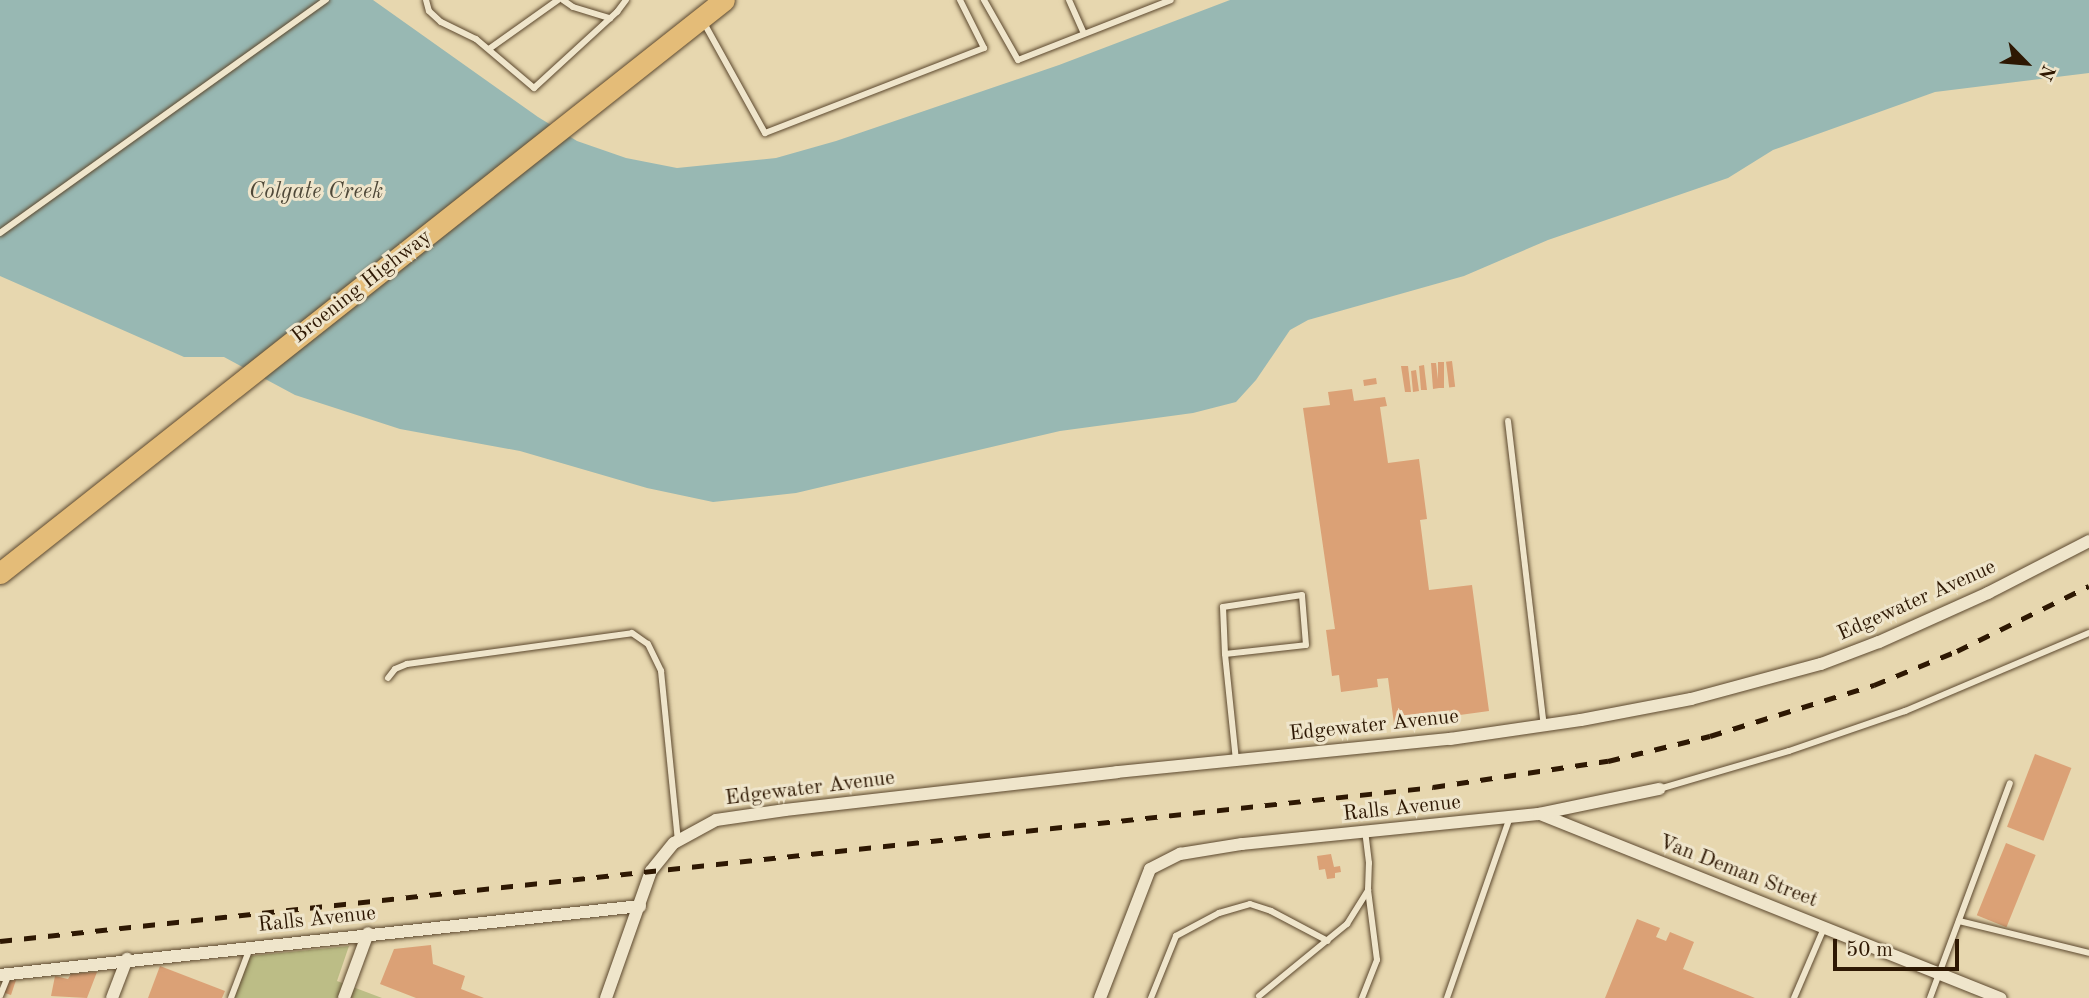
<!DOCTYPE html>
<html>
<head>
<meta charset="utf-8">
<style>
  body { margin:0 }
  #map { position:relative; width:2089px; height:998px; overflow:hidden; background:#e7d7af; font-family:"Old Standard TT",serif }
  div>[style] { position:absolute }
  .green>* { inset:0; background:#bcbd86 }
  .water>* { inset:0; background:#98b8b3 }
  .building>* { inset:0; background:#dba176; transform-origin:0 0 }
  .roads { filter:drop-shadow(0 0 2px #5c482e) drop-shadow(0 0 2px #5c482e) }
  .service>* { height:6px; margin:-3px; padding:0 3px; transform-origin:3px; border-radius:3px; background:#efe5cb }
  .minor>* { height:12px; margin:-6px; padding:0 6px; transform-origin:6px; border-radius:6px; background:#efe5cb }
  .primary>* { height:21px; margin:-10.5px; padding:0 10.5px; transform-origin:10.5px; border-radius:10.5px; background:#e4bc78 }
  .rail>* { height:5px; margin-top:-2.5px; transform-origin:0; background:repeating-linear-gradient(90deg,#2e1803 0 12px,transparent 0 24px) }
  span { translate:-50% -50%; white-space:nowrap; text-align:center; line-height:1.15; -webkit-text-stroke:6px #efe5cb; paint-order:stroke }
  .street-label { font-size:21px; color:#2e1803 }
  .water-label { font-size:23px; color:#4e4838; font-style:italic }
  .north { position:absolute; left:1991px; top:28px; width:70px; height:70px; -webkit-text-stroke:5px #efe5cb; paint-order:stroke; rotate:115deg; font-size:19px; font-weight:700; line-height:28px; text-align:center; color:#2e1803 }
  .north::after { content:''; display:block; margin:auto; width:24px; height:32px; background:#2e1803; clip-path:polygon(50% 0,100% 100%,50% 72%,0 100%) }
  .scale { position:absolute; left:1833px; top:939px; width:126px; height:32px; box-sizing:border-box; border:4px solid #2e1803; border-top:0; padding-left:9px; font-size:21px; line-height:24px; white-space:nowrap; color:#2e1803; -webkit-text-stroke:5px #efe5cb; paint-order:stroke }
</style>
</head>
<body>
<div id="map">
  <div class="green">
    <i style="clip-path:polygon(349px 946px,337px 981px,382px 998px,234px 998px,250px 956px)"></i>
  </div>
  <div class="water">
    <i style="clip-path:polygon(0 0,373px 0,538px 117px,577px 141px,626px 158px,677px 168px,776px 158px,836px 141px,1059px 65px,1230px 0,2089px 0,2089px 73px,1935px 92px,1773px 150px,1728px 178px,1548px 240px,1464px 276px,1308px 320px,1290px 330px,1256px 380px,1236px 402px,1193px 413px,1060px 431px,796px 493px,713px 502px,647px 488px,520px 451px,400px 429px,295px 395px,224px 357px,184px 357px,0 276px)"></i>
  </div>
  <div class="building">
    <i style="left:1452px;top:361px;width:26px;height:6px;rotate:83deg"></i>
    <i style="left:1438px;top:362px;width:6px;height:26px"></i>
    <i style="clip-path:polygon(1431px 363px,1436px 363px,1439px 388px,1433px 389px)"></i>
    <i style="clip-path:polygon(1424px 365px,1427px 390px,1421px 390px,1419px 366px)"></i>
    <i style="clip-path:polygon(1401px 366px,1408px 366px,1411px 392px,1405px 392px)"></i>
    <i style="clip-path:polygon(1416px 370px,1419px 391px,1413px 392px,1411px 371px)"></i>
    <i style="left:1376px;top:378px;width:6px;height:13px;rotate:81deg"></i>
    <i style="clip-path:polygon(1352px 389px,1354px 401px,1385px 397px,1387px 406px,1380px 407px,1388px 463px,1419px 459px,1427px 519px,1420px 520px,1429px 590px,1472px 585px,1489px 711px,1394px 724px,1388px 678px,1377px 679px,1378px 687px,1341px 692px,1339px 675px,1332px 676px,1326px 630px,1335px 629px,1303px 408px,1330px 405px,1328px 392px)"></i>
    <i style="left:2035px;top:754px;width:39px;height:78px;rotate:21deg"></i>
    <i style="left:2006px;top:843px;width:32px;height:78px;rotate:22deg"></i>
    <i style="clip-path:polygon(1331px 854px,1334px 867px,1340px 866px,1341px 872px,1335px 873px,1335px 878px,1327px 879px,1325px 869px,1319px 870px,1317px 856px)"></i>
    <i style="clip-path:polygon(1637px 919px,1660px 928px,1656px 937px,1666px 941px,1670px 932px,1694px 942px,1683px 969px,1755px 998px,1605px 998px)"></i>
    <i style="clip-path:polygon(431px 945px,433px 964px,465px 976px,461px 989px,484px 998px,416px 998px,380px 984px,394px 949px)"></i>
    <i style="clip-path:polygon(160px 966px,225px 991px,222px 998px,148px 998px)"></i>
    <i style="clip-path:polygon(97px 972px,87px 998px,51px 996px,55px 976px,68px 979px,71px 974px)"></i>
    <i style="clip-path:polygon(16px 980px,11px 995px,2px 992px,6px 981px)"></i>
  </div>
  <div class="roads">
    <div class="service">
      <i style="left:426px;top:0;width:11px;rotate:75deg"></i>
      <i style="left:429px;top:11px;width:16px;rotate:43deg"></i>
      <i style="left:441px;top:22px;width:39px;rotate:26deg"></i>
      <i style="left:476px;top:39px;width:76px;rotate:40.2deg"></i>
      <i style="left:534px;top:88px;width:113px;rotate:-42.5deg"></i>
      <i style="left:617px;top:12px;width:15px;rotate:-53deg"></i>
      <i style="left:563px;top:0;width:12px;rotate:35deg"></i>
      <i style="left:573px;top:7px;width:39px;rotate:17deg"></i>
      <i style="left:984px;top:0;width:69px;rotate:60.5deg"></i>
      <i style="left:1018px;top:60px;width:164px;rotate:-21.4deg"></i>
      <i style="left:1069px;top:0;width:35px;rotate:66deg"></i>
      <i style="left:704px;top:23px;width:126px;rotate:61deg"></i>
      <i style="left:765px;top:133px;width:235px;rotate:-21.2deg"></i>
      <i style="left:984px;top:48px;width:54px;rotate:-116.6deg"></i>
      <i style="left:489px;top:49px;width:85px;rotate:-35.4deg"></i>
      <i style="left:0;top:233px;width:401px;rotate:-35.6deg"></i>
      <i style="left:1508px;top:421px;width:307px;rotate:83.3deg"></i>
      <i style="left:1225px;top:654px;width:81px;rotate:-6.3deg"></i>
      <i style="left:1306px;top:645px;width:50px;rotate:-94.6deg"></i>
      <i style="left:1302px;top:595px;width:80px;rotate:171.4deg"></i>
      <i style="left:1223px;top:607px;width:47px;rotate:87.6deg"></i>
      <i style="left:1225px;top:654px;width:107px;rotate:84.1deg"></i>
      <i style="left:388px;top:678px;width:11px;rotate:-52deg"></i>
      <i style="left:395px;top:669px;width:13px;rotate:-23deg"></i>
      <i style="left:407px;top:664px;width:227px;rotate:-7.8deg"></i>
      <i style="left:632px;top:633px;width:19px;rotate:35deg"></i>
      <i style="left:648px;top:644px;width:30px;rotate:64deg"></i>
      <i style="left:661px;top:671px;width:170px;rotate:84.3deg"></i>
      <i style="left:1659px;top:789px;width:135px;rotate:-16.3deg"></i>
      <i style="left:1789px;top:751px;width:123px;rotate:-19deg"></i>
      <i style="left:1905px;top:711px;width:200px;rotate:-23deg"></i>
      <i style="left:1959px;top:921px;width:134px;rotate:13.8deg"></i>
      <i style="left:0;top:996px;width:22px;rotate:-68deg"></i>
      <i style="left:1259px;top:996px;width:114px;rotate:-39.3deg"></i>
      <i style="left:1347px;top:924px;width:40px;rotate:-58deg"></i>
      <i style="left:1368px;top:890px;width:27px;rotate:-88deg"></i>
      <i style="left:1369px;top:863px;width:31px;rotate:-97deg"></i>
      <i style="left:231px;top:998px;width:53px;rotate:-69.2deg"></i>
      <i style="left:1151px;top:998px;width:67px;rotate:-68deg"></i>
      <i style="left:1176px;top:936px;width:49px;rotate:-28.1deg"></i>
      <i style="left:1219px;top:913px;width:32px;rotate:-16deg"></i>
      <i style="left:1250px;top:904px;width:22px;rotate:18deg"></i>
      <i style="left:1271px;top:911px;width:64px;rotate:27.8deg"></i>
      <i style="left:1362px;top:998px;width:41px;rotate:-68.5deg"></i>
      <i style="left:1377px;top:960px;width:71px;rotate:-97.3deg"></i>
      <i style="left:1447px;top:998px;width:192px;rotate:-70.8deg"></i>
      <i style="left:1794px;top:998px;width:76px;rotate:-66.8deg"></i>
      <i style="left:1930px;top:998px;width:229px;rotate:-69.6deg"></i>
    </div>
    <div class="minor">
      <i style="left:1540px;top:814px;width:496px;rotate:21.8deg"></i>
      <i style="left:0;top:975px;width:644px;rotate:-6.15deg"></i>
      <i style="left:112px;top:998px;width:42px;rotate:-69deg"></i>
      <i style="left:344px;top:998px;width:69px;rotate:-69.7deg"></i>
      <i style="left:606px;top:998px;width:135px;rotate:-70.5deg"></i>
      <i style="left:651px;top:871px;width:36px;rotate:-51deg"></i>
      <i style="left:674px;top:843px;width:48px;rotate:-28.7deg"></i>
      <i style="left:716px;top:820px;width:70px;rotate:-8.2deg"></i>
      <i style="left:785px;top:810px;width:334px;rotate:-6.5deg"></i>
      <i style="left:1117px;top:772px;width:335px;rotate:-5.7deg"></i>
      <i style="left:1450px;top:739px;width:132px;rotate:-8.3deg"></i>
      <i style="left:1581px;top:720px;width:112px;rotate:-10.8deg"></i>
      <i style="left:1691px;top:699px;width:135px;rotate:-15.1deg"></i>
      <i style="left:1821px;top:664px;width:62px;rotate:-20.8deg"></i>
      <i style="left:1879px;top:642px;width:120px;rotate:-24.2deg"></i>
      <i style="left:1988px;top:593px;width:114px;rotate:-27.2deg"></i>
      <i style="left:1100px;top:998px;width:138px;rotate:-68.8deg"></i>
      <i style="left:1150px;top:869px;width:34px;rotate:-27deg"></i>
      <i style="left:1180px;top:854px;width:63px;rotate:-9.2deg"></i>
      <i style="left:1242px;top:844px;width:299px;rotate:-5.8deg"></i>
      <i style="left:1539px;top:814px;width:123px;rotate:-11.8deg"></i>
    </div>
    <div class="primary">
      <i style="left:0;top:573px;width:923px;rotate:-38.36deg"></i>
    </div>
  </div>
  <div class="rail">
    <i style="left:0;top:941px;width:1441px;rotate:-6.13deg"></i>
    <i style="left:1433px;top:787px;width:177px;rotate:-8.5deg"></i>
    <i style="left:1608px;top:761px;width:105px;rotate:-13.8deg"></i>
    <i style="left:1710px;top:736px;width:172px;rotate:-17.3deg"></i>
    <i style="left:1874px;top:685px;width:90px;rotate:-22.3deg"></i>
    <i style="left:1957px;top:651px;width:147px;rotate:-26.2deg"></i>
  </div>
  <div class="street-label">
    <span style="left:362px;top:287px;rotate:-38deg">Broening Highway</span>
    <span style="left:1917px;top:601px;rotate:-24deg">Edgewater Avenue</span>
    <span style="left:1374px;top:726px;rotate:-6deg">Edgewater Avenue</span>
    <span style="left:810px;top:789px;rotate:-7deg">Edgewater Avenue</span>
    <span style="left:1402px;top:809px;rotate:-6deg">Ralls Avenue</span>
    <span style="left:1738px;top:872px;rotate:21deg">Van Deman Street</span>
    <span style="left:317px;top:920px;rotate:-6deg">Ralls Avenue</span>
  </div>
  <div class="water-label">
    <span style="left:316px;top:192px">Colgate Creek</span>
  </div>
  <div class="north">N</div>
  <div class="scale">50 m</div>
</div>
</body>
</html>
